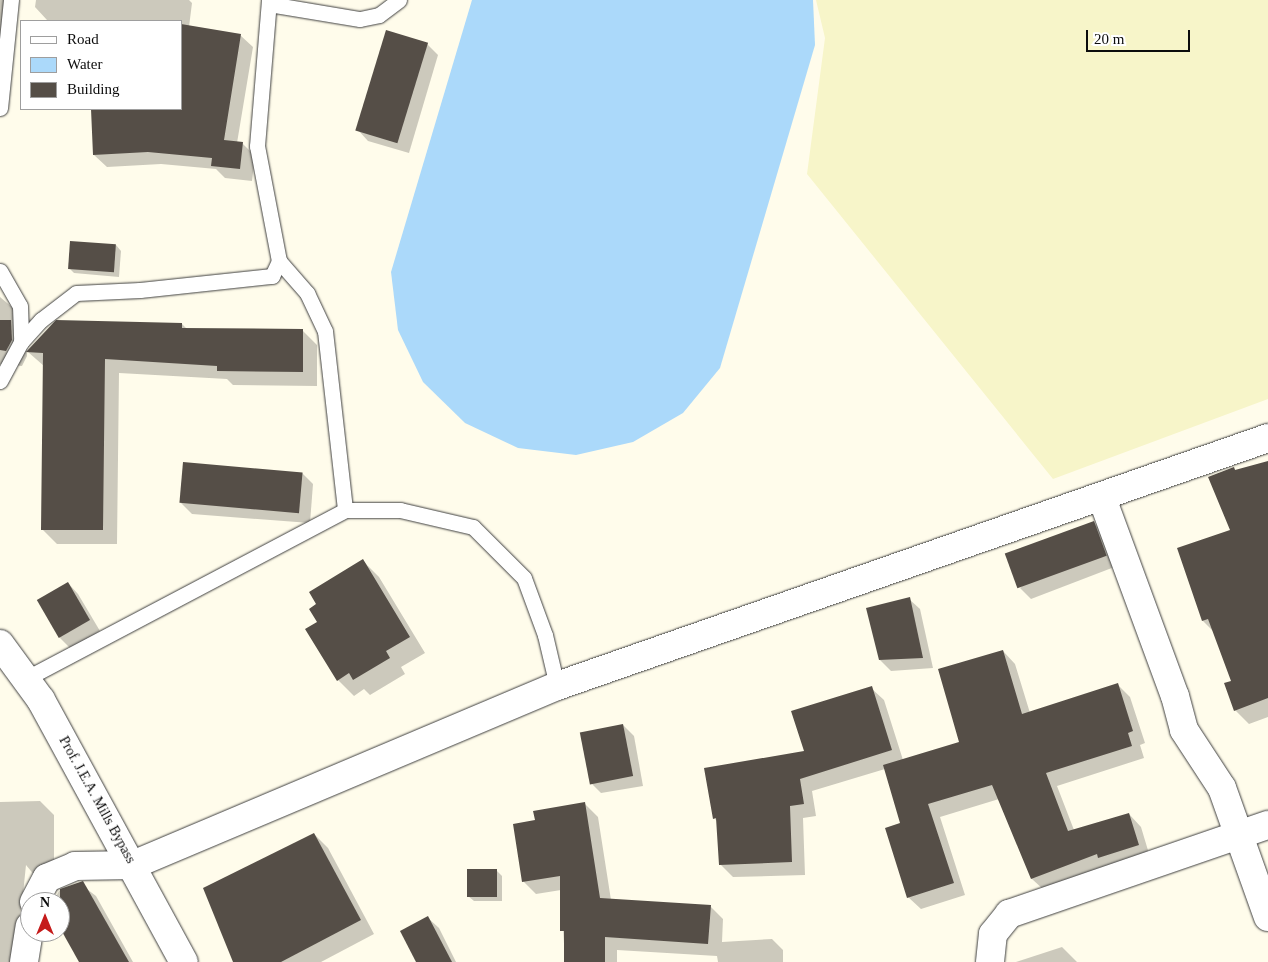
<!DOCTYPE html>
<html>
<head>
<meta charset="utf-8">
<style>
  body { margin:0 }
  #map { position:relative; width:1268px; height:962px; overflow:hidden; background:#fffceb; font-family:Georgia,serif }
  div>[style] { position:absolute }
  .farmland>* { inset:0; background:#f7f5c9 }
  .water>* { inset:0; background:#abd9fa }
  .shadow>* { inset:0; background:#0003 }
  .building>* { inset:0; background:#554e47; transform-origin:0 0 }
  .roads { filter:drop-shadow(0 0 1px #3f3f3f) drop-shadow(0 0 1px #3f3f3f) }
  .service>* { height:15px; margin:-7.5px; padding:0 7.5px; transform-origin:7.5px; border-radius:7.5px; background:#fff }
  .minor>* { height:28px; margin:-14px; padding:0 14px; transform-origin:14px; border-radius:14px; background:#fff }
  .tertiary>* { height:28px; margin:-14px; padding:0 14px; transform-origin:14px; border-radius:14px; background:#fff }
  span { translate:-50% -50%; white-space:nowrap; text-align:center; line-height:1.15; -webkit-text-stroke:5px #fff; paint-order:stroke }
  .street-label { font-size:14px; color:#0c0c0c }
  .legend { position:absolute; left:20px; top:20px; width:162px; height:90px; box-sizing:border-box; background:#fff; border:1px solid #9e9e9e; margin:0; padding:6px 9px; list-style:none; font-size:15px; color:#0c0c0c }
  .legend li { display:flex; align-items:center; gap:10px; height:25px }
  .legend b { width:25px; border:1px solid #9e9e9e }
  .north { position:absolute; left:20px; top:892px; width:50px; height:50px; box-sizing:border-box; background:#fff; border:1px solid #9e9e9e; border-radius:50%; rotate:0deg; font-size:14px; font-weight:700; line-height:20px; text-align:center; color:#0c0c0c }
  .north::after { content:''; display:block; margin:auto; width:18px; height:22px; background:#c51b1b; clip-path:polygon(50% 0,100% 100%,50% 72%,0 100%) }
  .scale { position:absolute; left:1086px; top:30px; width:104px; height:22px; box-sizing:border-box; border:2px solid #0c0c0c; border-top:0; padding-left:6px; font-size:15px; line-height:18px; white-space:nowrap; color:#0c0c0c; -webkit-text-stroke:4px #fff; paint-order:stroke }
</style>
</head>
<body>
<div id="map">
  <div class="farmland">
    <i style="clip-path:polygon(816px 0,1268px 0,1268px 399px,1053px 479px,807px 174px,825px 38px)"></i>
  </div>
  <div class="water">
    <i style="clip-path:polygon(472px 0,813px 0,815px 45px,720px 368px,683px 413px,633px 442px,576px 455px,518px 448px,465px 423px,423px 382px,398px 330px,391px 272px)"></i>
  </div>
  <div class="shadow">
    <i style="clip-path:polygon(0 0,12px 0,18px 6px,0 86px)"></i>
    <i style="clip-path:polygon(36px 0,189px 0,192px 3px,189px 27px,240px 35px,253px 47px,237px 143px,242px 143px,255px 156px,252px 181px,225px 178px,216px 169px,161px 164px,107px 167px,94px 155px,92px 109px,181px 109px,181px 21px,57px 21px,47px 20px,35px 7px)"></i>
    <i style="clip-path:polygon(427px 44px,438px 55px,409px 153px,368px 141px,358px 130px)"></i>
    <i style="clip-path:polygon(116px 245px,121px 251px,119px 277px,74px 273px,69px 268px)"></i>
    <i style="clip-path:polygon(0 297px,19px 313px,26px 337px,27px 356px,22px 366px,0 364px)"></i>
    <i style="clip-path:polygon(182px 324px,187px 329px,303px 331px,317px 345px,317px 386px,233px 385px,227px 379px,119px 373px,117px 544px,57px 544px,42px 529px,44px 366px,28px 352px)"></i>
    <i style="clip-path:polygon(1268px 462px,1268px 717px,1249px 724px,1235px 710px,1232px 682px,1214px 632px,1203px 621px,1232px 531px,1233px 468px,1237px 471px)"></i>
    <i style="clip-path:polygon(302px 473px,313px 484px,310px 523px,192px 514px,181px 503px)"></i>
    <i style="clip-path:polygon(1093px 522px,1104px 533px,1117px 566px,1031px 599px,1020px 588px)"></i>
    <i style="clip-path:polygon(363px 561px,379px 577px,425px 653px,401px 667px,405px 674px,370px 695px,364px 689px,354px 696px,338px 680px,318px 622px)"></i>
    <i style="clip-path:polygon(68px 583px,78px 594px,100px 631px,71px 649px,60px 638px)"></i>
    <i style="clip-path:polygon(909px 599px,920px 609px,933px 668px,891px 671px,880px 660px)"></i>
    <i style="clip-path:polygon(1003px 651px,1015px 664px,1030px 713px,1118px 685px,1130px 697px,1145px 743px,1140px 745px,1144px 758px,1057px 786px,1074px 830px,1129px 814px,1141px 827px,1150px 857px,1045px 891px,1032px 879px,999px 799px,940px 817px,965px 895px,921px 909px,908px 897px,902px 824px,885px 769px,812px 791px,816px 816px,803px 818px,805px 875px,733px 877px,720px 864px,718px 822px,714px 818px,806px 752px,871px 688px,884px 700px,903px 760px,961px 743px)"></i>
    <i style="clip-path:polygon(623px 725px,634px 736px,643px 786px,601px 793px,590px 782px)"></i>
    <i style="clip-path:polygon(40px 801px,54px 815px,54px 878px,45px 888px,26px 865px,16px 962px,0 962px,0 802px)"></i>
    <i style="clip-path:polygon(585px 804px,598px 817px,611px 900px,710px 906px,723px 919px,722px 942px,772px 939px,783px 950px,783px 962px,718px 962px,717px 956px,617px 950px,617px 962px,565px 962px,561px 890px,536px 894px,523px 881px,536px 821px)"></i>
    <i style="clip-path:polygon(314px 834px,328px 848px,374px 934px,321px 962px,235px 962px)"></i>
    <i style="clip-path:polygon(496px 870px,502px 876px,502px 901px,474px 901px,468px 896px)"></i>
    <i style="clip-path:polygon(79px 883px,96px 896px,133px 962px,81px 962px,60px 926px,60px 902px,53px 902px,59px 891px)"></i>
    <i style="clip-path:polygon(428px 918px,439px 928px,456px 962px,418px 962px)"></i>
    <i style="clip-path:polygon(1062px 947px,1077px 962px,1016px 962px)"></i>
  </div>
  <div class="building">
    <i style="clip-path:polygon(181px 24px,241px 34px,224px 140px,243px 142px,240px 169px,211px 166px,212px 158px,148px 152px,93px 155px,91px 109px,181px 109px)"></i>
    <i style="left:386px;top:30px;width:44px;height:105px;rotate:17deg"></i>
    <i style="left:70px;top:241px;width:46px;height:28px;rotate:4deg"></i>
    <i style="clip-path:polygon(0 320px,11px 320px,12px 340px,6px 351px,0 350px)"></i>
    <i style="clip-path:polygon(56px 320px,182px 323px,182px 328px,303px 329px,303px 372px,217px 371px,217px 366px,105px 359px,103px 530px,41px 530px,43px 353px,26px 352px)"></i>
    <i style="clip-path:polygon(1268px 461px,1268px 698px,1234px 711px,1224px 683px,1231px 681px,1208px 619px,1202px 621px,1177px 548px,1230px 530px,1208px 477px,1234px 467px,1235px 470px)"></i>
    <i style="left:183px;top:462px;width:120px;height:41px;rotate:5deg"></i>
    <i style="left:1094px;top:521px;width:37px;height:95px;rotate:70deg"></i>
    <i style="clip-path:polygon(363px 559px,410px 637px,386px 651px,390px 658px,353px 680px,349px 673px,337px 681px,305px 629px,317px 622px,309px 609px,316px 604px,309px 592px)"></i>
    <i style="left:68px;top:582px;width:44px;height:36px;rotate:60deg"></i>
    <i style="clip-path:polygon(910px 597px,923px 658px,879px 660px,866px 608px)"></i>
    <i style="clip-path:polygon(1003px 650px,1022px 714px,1118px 683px,1133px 731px,1128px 733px,1132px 746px,1046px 773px,1068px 831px,1129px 813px,1139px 845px,1098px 858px,1097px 854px,1031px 879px,992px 785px,928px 804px,954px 883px,907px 898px,885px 828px,900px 823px,883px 765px,959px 742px,938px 669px)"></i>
    <i style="clip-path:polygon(872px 686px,892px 750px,800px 779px,804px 804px,790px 806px,792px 862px,719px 865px,716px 818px,713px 819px,704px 768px,804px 751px,791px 711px)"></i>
    <i style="left:623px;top:724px;width:53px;height:44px;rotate:79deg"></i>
    <i style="clip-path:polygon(585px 802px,600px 898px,711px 905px,708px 944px,605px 937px,605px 962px,564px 962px,564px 931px,560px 931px,560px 876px,522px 882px,513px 824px,535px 820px,533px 811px)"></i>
    <i style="clip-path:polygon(314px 833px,361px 920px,281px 962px,233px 962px,203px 888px)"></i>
    <i style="left:467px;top:869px;width:30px;height:28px"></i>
    <i style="clip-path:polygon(83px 881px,129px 962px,79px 962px,60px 928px,60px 889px)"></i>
    <i style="clip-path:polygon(428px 916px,452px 962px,416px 962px,400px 931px)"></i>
  </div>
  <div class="roads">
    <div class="service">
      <i style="left:269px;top:4px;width:92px;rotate:9.4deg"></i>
      <i style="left:360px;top:19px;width:19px;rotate:-12deg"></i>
      <i style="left:379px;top:15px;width:25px;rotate:-37deg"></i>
      <i style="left:0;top:108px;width:109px;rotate:-84.2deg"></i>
      <i style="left:279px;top:261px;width:43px;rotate:48.8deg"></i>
      <i style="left:307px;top:293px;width:42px;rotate:64.7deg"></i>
      <i style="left:325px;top:331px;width:180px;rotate:83.6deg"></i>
      <i style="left:0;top:271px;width:40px;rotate:60.3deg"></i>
      <i style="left:20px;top:306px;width:36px;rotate:88deg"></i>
      <i style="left:0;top:381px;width:44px;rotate:-61.7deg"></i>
      <i style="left:21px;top:342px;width:30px;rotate:-48deg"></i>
      <i style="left:41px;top:320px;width:44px;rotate:-37.6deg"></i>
      <i style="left:76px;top:293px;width:64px;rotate:-2.7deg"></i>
      <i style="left:140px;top:290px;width:133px;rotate:-6.1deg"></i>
      <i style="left:272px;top:276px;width:17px;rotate:-65deg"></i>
      <i style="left:279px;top:261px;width:117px;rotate:-100.8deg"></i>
      <i style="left:257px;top:146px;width:146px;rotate:-85.3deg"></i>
      <i style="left:25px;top:679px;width:362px;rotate:-27.8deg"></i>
      <i style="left:345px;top:510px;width:55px"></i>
      <i style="left:400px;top:510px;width:75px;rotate:13.1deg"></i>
      <i style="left:473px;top:527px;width:72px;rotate:45deg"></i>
      <i style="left:524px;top:578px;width:61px;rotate:69.8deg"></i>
      <i style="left:545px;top:635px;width:52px;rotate:76.8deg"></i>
    </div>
    <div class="minor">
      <i style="left:1102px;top:498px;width:211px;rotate:69.8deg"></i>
      <i style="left:1175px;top:696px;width:35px;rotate:75deg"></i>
      <i style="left:1184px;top:730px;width:69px;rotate:56.8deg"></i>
      <i style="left:1222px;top:788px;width:137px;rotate:70.4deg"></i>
      <i style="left:34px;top:902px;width:27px;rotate:-62deg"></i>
      <i style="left:47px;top:878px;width:30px;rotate:-23deg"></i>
      <i style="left:75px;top:866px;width:58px;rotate:-1deg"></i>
      <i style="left:133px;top:865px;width:460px;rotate:-22.9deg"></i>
      <i style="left:557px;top:686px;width:753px;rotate:-19.23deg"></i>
      <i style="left:24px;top:962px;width:36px;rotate:-81deg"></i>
      <i style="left:990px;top:962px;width:28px;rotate:-84deg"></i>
      <i style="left:993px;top:934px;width:26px;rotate:-51deg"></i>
      <i style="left:1009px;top:914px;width:274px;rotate:-19deg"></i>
    </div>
    <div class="tertiary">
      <i style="left:0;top:644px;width:69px;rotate:53.8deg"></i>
      <i style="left:41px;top:700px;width:298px;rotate:61.4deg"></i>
    </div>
  </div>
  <div class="street-label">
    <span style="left:97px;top:800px;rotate:61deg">Prof. J.E.A. Mills Bypass</span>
  </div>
  <ul class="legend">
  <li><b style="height:6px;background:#fff"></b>Road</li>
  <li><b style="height:14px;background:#abd9fa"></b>Water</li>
  <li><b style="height:14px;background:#554e47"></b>Building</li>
  </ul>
  <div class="north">N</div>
  <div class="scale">20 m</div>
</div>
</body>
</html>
